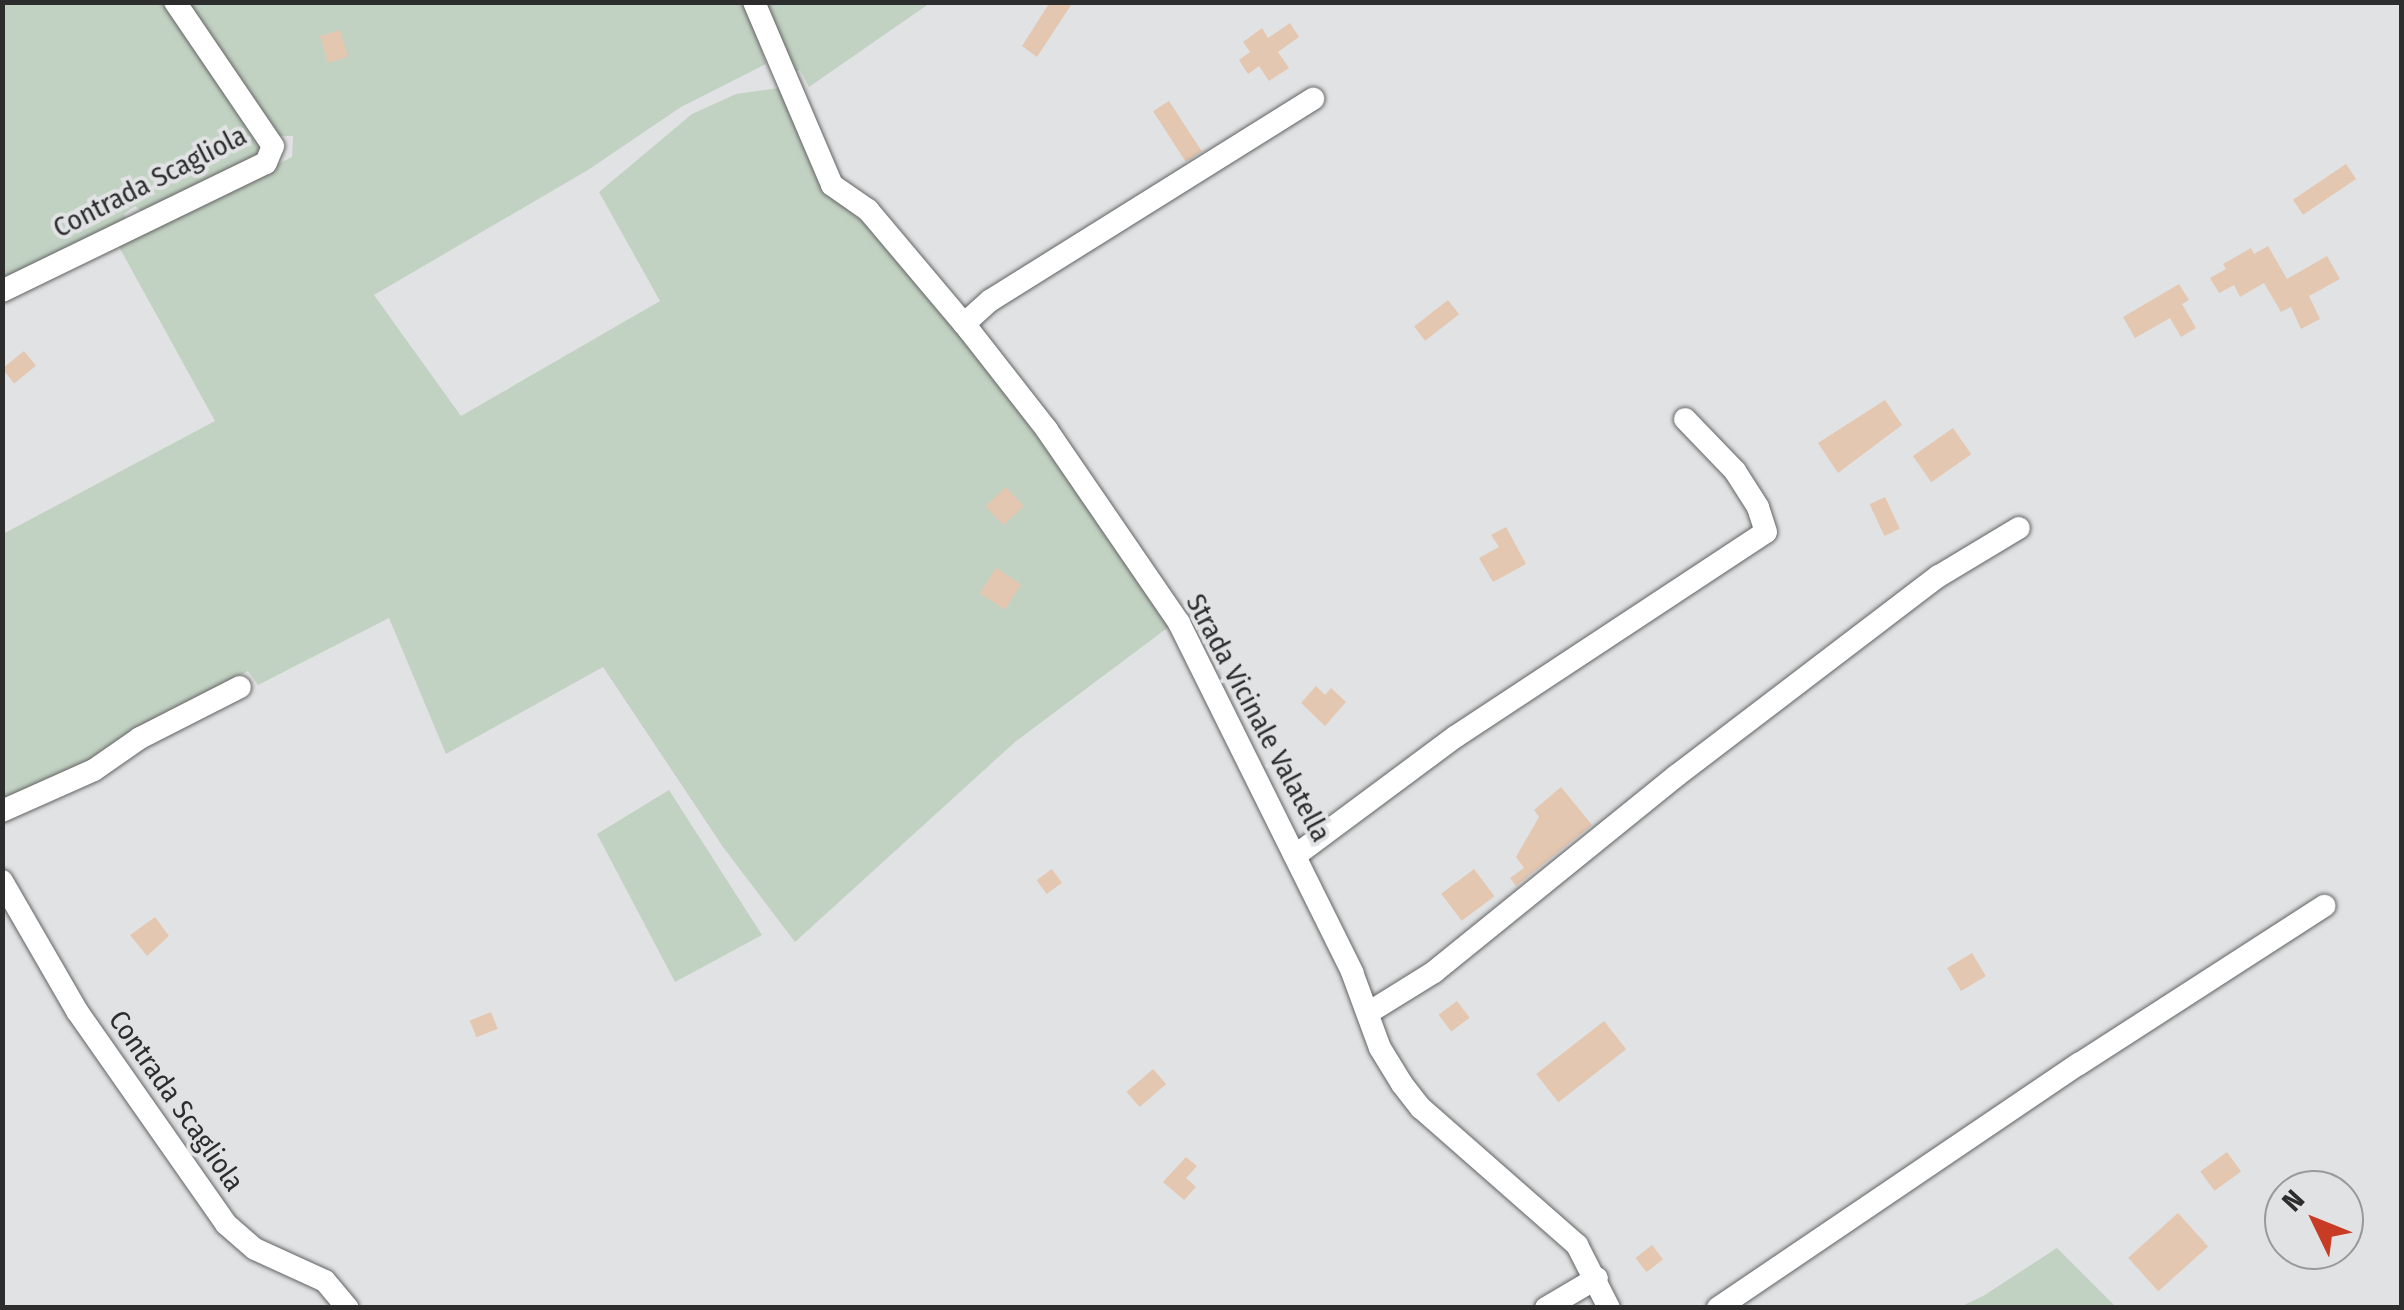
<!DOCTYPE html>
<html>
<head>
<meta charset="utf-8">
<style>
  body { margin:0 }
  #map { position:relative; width:2404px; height:1310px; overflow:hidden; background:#e1e2e3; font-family:"Fira Sans Condensed",sans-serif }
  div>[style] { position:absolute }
  .green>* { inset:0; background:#c2d2c2 }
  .building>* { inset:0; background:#e4c7b1; transform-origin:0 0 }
  .roads { filter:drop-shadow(0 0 2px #626364) drop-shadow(0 0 2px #626364) }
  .minor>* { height:22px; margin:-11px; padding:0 11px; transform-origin:11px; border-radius:11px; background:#fff }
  span { translate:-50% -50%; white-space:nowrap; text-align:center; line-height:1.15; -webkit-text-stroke:8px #e1e2e3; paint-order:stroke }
  .street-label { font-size:28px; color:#2d2d2e }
  .frame { position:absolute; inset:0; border:5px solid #2d2d2e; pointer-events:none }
  .north { position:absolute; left:2264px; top:1170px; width:100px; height:100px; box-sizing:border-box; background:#e1e2e3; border:2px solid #999a9b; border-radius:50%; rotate:313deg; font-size:28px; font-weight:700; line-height:40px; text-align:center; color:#2d2d2e }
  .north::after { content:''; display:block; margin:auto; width:35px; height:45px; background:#c83c25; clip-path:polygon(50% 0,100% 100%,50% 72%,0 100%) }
</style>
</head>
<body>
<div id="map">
  <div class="green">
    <i style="clip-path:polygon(3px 3px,164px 3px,262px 150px,257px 158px,144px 213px,135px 206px,124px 214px,127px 222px,3px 283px)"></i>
    <i style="clip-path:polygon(185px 3px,746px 3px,766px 64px,681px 107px,588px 170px,374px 295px,461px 416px,660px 301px,599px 192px,692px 114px,736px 94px,779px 88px,819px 184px,872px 230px,961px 334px,1174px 623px,1015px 742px,795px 942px,723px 847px,603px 667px,446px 754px,389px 618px,258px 685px,248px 671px,94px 762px,3px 807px,3px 534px,215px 421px,118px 245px,292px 157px,293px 136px,279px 136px)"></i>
    <i style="clip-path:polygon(765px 3px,930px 3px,809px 87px,800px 70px,790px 73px)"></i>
    <i style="clip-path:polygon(669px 790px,762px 935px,675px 982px,597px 834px)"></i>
    <i style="clip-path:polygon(2057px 1248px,2116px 1307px,1960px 1307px,1983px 1296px)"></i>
  </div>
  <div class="building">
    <i style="clip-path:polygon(1050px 2px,1073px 2px,1037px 57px,1022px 46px)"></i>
    <i style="clip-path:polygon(1290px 23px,1299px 37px,1278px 52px,1289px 68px,1269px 81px,1259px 66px,1248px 74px,1239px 60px,1250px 52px,1243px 42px,1262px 28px,1268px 38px)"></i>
    <i style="left:340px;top:30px;width:28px;height:21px;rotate:73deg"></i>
    <i style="left:1169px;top:101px;width:60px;height:19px;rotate:57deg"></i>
    <i style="left:2346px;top:164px;width:18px;height:64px;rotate:56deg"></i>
    <i style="clip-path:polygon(2268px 246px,2287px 279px,2327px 256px,2340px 279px,2309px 296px,2320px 319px,2301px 329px,2291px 307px,2281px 312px,2264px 283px,2240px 297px,2234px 285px,2219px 293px,2210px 278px,2226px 269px,2223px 264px,2251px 248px,2254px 254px)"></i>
    <i style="clip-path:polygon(2179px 284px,2189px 300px,2182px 304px,2196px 328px,2181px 337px,2170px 318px,2135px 338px,2123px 317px)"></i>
    <i style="left:1448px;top:300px;width:18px;height:43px;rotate:52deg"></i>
    <i style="left:24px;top:351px;width:19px;height:28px;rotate:51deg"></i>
    <i style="clip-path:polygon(1885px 400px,1902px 425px,1838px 473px,1818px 443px)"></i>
    <i style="left:1953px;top:428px;width:32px;height:49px;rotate:55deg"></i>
    <i style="left:1006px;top:487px;width:26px;height:28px;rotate:47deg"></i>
    <i style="left:1885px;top:497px;width:35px;height:17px;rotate:65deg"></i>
    <i style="clip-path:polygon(1506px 527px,1526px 564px,1493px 582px,1479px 558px,1499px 547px,1491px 535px)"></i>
    <i style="left:996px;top:568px;width:30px;height:30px;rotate:33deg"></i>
    <i style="clip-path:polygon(1316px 686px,1325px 695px,1331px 688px,1346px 702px,1325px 726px,1301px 703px)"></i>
    <i style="clip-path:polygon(1561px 787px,1592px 825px,1516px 886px,1510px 878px,1524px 868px,1516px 857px,1539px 817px,1534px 810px)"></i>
    <i style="left:1052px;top:869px;width:17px;height:19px;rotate:54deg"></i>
    <i style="left:1474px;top:869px;width:34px;height:41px;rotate:53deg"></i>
    <i style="clip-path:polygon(155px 917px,169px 936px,147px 956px,130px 935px)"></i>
    <i style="left:1972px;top:953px;width:27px;height:29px;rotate:59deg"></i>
    <i style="left:1457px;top:1001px;width:21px;height:23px;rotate:53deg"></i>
    <i style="left:491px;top:1012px;width:18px;height:23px;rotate:68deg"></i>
    <i style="left:1604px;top:1021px;width:36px;height:86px;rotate:52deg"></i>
    <i style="left:1153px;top:1069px;width:20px;height:35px;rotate:49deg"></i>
    <i style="left:2227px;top:1152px;width:24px;height:33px;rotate:54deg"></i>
    <i style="clip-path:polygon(1186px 1157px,1197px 1166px,1186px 1178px,1196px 1187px,1184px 1200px,1163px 1182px)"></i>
    <i style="left:2178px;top:1213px;width:45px;height:67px;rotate:48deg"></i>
    <i style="left:1652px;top:1245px;width:18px;height:21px;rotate:52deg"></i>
  </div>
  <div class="roads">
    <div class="minor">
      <i style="left:754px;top:2px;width:199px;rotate:66.9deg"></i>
      <i style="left:832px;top:185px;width:44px;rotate:34.8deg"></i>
      <i style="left:868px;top:210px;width:157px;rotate:49.9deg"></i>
      <i style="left:969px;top:330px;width:127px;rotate:52deg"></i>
      <i style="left:1047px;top:430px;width:234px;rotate:55.6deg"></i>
      <i style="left:1179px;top:623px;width:390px;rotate:63.6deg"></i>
      <i style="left:1352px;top:972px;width:81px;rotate:69.8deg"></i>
      <i style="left:1380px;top:1048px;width:42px;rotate:58.6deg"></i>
      <i style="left:1402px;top:1084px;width:31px;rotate:52deg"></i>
      <i style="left:1421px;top:1108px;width:208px;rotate:41.3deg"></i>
      <i style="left:1577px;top:1245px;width:71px;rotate:63.1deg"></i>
      <i style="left:2px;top:291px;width:293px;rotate:-25.9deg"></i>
      <i style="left:266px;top:163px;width:18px;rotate:-68deg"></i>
      <i style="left:273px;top:146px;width:174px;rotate:-124.2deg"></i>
      <i style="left:964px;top:324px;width:36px;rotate:-42deg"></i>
      <i style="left:991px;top:300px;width:380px;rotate:-32deg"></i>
      <i style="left:2px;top:811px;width:101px;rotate:-24deg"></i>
      <i style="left:94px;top:770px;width:56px;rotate:-34.8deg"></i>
      <i style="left:140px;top:738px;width:112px;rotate:-27deg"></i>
      <i style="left:1296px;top:855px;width:198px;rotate:-36.6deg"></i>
      <i style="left:1455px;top:737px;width:372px;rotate:-33.4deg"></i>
      <i style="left:1766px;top:532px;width:26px;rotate:-108deg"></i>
      <i style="left:1758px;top:507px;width:43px;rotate:-122.6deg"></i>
      <i style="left:1735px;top:471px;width:72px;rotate:-133.9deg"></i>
      <i style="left:2px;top:881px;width:150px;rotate:60deg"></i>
      <i style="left:77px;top:1011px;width:260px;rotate:55deg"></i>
      <i style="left:226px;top:1224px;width:38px;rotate:41deg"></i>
      <i style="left:255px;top:1249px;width:77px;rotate:24.6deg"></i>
      <i style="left:325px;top:1281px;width:35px;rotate:50deg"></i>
      <i style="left:1368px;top:1013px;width:78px;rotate:-31.8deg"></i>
      <i style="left:1434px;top:972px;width:311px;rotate:-39deg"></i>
      <i style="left:1676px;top:776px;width:330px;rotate:-37.3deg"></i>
      <i style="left:1939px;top:576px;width:93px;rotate:-31deg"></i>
      <i style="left:1546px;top:1308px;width:59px;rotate:-30.5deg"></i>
      <i style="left:1718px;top:1308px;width:436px;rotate:-34.1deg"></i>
      <i style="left:2079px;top:1064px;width:292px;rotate:-32.8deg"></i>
    </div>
  </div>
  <div class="street-label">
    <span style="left:150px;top:182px;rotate:-27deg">Contrada Scagliola</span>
    <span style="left:1258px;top:718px;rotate:62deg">Strada Vicinale Valatella</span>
    <span style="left:176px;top:1101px;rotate:55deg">Contrada Scagliola</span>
  </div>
  <div class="frame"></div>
  <div class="north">N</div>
</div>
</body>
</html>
